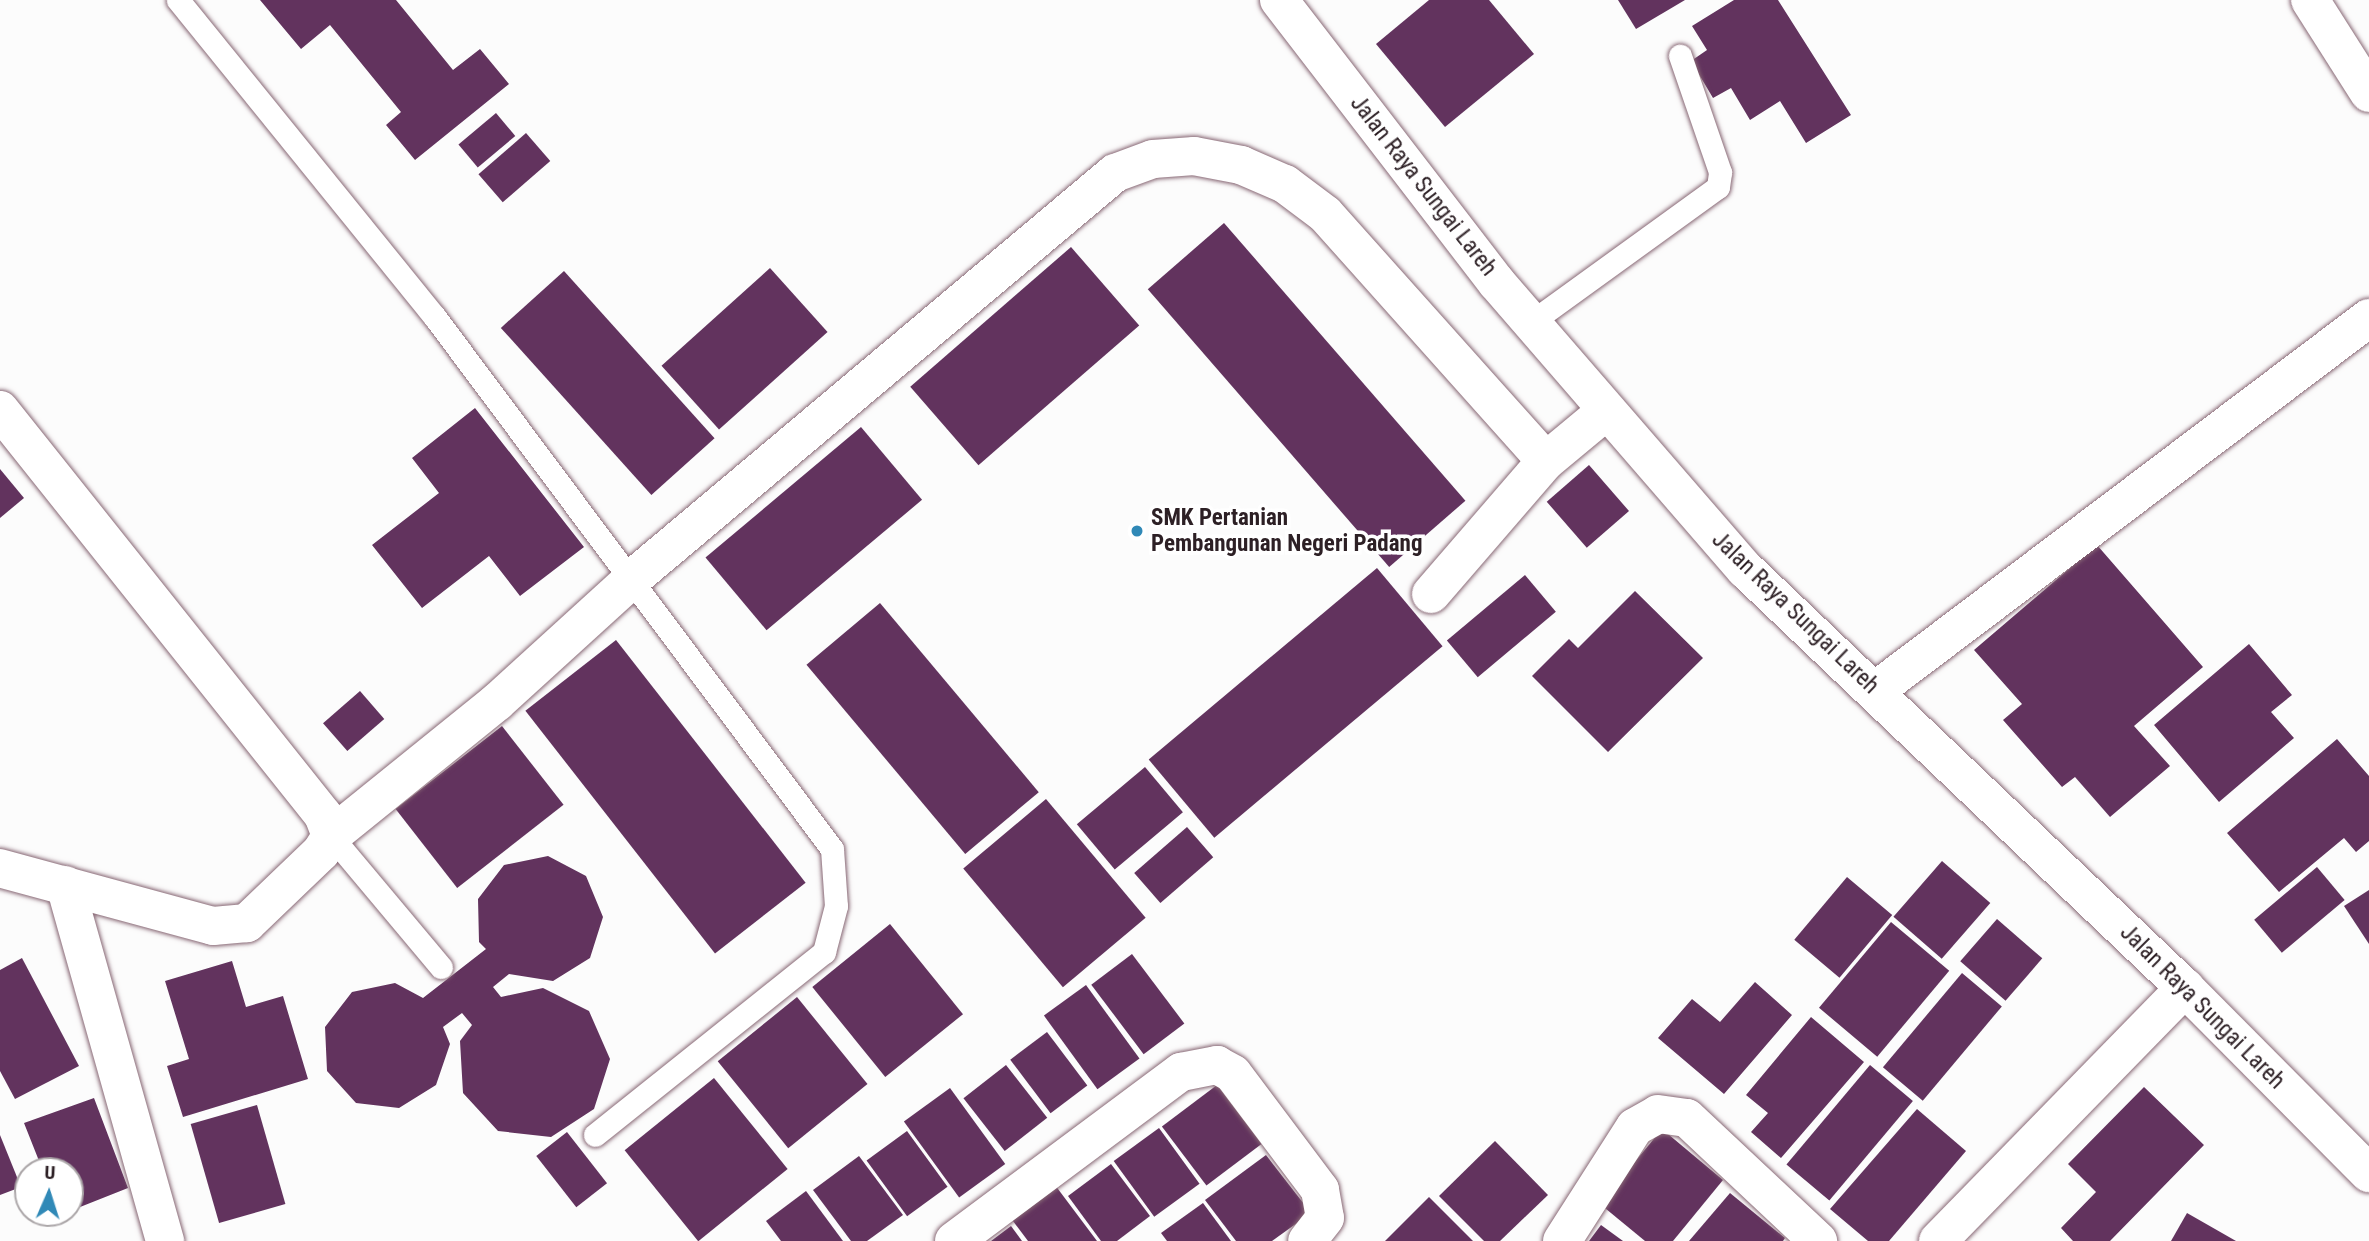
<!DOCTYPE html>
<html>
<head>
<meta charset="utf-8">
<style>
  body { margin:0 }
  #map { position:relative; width:2369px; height:1241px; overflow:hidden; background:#fcfcfc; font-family:"Roboto Condensed",sans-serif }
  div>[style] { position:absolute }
  .building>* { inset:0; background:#62335e; transform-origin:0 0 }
  .roads { filter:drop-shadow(0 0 2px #886875) drop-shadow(0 0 2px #886875) }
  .service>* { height:23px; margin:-11.5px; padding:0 11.5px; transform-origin:11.5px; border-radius:11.5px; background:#fff }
  .minor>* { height:38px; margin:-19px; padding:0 19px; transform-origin:19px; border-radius:19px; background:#fff }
  .tertiary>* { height:38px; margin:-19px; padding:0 19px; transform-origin:19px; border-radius:19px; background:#fff }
  .dots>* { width:19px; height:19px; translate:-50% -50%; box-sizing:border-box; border:4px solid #fff; border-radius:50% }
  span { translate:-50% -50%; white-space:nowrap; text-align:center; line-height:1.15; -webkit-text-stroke:7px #fff; paint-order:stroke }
  .street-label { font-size:23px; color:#2d2025 }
  .poi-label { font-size:23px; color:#2d2025; font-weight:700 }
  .left { translate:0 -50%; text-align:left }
  .north { position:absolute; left:14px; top:1157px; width:70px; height:70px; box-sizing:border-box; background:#fff; border:2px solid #aba6a8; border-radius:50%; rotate:3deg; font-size:19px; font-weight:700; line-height:28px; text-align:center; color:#2d2025 }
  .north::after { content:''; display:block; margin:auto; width:24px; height:32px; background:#3089b7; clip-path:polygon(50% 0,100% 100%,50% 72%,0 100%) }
</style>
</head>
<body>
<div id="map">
  <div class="building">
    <i style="clip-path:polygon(260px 0,396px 0,453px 70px,480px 49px,509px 84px,415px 160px,386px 125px,401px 112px,330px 25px,301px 49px)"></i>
    <i style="clip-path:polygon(1429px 0,1489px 0,1534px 54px,1445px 127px,1376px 44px)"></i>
    <i style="clip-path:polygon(1618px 0,1685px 0,1636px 29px)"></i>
    <i style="clip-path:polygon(1734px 0,1778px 0,1851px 115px,1806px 143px,1780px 101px,1750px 120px,1731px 88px,1713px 98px,1691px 61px,1707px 50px,1692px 26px)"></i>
    <i style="left:496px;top:113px;width:30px;height:49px;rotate:50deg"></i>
    <i style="left:526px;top:133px;width:37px;height:63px;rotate:49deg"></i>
    <i style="left:1224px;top:223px;width:368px;height:101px;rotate:49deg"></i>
    <i style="left:1071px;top:247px;width:104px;height:213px;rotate:49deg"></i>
    <i style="left:770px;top:268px;width:86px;height:146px;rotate:48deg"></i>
    <i style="left:564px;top:271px;width:225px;height:85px;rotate:48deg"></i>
    <i style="clip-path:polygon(475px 408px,584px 547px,520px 596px,489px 556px,422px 608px,372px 545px,439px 493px,412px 458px)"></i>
    <i style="left:861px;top:427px;width:95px;height:203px;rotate:50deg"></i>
    <i style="left:1589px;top:465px;width:61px;height:56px;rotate:49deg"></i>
    <i style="clip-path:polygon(0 469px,24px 498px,0 518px)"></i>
    <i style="clip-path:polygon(2097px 545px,2203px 667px,2134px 726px,2170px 766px,2110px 817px,2075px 777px,2062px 787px,2003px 720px,2022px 704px,1974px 650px)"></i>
    <i style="left:1377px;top:568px;width:102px;height:298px;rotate:50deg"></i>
    <i style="left:1525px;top:575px;width:48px;height:102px;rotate:50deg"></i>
    <i style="clip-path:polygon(1635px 591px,1703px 658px,1608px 752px,1532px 676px,1569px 639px,1578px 648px)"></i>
    <i style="left:880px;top:603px;width:247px;height:96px;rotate:50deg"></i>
    <i style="left:616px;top:640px;width:308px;height:115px;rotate:52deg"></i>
    <i style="clip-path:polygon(2249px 644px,2292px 695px,2271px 712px,2294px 738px,2219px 802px,2154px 725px)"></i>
    <i style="left:360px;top:691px;width:37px;height:49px;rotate:49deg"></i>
    <i style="left:502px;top:726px;width:100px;height:135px;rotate:52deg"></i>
    <i style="clip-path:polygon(2337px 739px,2369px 776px,2369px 841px,2356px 852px,2344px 838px,2279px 892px,2227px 833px)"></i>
    <i style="left:1145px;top:767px;width:59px;height:89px;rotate:50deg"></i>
    <i style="left:1046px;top:799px;width:155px;height:108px;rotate:50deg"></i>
    <i style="left:1187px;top:827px;width:40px;height:70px;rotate:49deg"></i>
    <i style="clip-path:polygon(548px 856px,586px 876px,603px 917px,590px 958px,553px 981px,509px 974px,493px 987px,501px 997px,543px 988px,589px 1011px,610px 1059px,594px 1109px,551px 1137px,498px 1131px,463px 1093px,460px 1041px,472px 1025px,462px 1013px,443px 1027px,450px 1044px,436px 1085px,399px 1108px,356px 1103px,327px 1071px,325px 1027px,352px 992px,395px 983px,423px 998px,486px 949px,479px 942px,478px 899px,504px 865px)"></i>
    <i style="left:1942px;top:861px;width:64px;height:74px;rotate:41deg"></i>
    <i style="left:2317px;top:867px;width:43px;height:82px;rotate:50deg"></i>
    <i style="left:1847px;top:877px;width:59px;height:82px;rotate:40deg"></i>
    <i style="clip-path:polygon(2369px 890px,2369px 944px,2344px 906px)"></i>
    <i style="left:1997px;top:919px;width:60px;height:56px;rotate:41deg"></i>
    <i style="left:1891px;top:922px;width:76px;height:112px;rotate:40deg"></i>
    <i style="left:890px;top:924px;width:116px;height:100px;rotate:51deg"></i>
    <i style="left:1132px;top:954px;width:87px;height:51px;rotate:53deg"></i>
    <i style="clip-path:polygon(22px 958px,79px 1066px,15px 1099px,0 1071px,0 970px)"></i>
    <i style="clip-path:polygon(232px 961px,246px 1007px,283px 996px,308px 1079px,183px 1117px,167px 1066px,189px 1059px,165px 981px)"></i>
    <i style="left:1962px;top:973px;width:52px;height:123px;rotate:40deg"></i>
    <i style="clip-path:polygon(1755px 982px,1792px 1015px,1724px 1094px,1658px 1038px,1692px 999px,1720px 1022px)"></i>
    <i style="left:1086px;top:985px;width:91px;height:52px;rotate:54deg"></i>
    <i style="left:797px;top:997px;width:112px;height:102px;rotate:51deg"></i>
    <i style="clip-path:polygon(1811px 1017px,1864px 1062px,1781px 1158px,1751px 1132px,1768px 1113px,1746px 1095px)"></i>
    <i style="left:1047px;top:1032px;width:67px;height:46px;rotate:53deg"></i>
    <i style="left:1006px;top:1065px;width:67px;height:54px;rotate:52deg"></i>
    <i style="left:1870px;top:1065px;width:56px;height:130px;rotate:40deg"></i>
    <i style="left:714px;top:1078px;width:117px;height:115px;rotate:51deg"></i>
    <i style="left:1217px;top:1085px;width:74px;height:69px;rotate:53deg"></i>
    <i style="clip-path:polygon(2144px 1087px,2204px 1145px,2110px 1241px,2073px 1241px,2061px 1228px,2096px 1192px,2068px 1164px)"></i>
    <i style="left:950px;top:1088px;width:94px;height:57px;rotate:54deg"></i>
    <i style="clip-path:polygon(94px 1098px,128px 1188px,70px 1211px,70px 1171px,43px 1171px,24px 1123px)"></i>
    <i style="left:257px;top:1105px;width:103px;height:69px;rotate:74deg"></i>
    <i style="clip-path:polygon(1917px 1109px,1966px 1151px,1889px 1241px,1868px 1241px,1830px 1209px)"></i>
    <i style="left:1159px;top:1128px;width:69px;height:56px;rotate:54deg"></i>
    <i style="clip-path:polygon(1662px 1129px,1723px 1180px,1673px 1241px,1645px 1241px,1600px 1204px)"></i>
    <i style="left:907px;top:1131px;width:69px;height:50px;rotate:54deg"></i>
    <i style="left:567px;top:1132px;width:65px;height:39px;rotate:52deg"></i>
    <i style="clip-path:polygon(0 1135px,21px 1187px,0 1195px)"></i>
    <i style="clip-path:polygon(1495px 1141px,1548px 1195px,1500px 1241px,1484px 1241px,1439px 1196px)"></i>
    <i style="clip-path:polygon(1266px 1155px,1311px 1213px,1272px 1241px,1236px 1241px,1205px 1200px)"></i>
    <i style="clip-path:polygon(859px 1156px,903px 1215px,867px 1241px,851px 1241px,813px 1190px)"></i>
    <i style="clip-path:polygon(1111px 1164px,1150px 1216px,1117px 1241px,1101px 1241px,1068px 1196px)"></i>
    <i style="clip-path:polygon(1052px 1181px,1097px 1241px,1028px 1241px,1007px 1213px)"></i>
    <i style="clip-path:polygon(806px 1191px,843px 1241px,781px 1241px,766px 1221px)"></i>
    <i style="clip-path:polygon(1730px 1193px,1785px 1238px,1783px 1241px,1689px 1241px)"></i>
    <i style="clip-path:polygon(1429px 1197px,1473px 1241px,1385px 1241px)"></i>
    <i style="clip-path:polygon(1203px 1203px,1231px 1241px,1167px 1241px,1161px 1233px)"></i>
    <i style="clip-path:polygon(2187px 1213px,2236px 1241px,2171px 1241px)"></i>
    <i style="clip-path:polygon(1601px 1225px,1623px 1241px,1589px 1241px)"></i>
    <i style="clip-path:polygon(1011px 1226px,1022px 1241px,991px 1241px)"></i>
  </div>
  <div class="roads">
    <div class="service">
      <i style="left:178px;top:0;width:407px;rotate:51deg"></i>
      <i style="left:434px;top:316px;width:665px;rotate:53.25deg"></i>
      <i style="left:832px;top:849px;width:57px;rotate:86deg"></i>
      <i style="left:836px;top:906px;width:48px;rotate:104.6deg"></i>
      <i style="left:824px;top:952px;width:293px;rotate:141.4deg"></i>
      <i style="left:1530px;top:323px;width:232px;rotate:-35.9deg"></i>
      <i style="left:1718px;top:187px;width:15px;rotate:-82deg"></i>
      <i style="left:1720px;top:172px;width:123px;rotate:-109deg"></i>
      <i style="left:331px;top:836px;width:171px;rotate:50deg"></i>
    </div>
    <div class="minor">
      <i style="left:2310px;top:0;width:110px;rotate:57.6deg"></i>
      <i style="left:0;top:410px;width:518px;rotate:51.43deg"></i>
      <i style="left:323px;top:815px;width:22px;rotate:69deg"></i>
      <i style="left:331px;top:836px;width:19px;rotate:122deg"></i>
      <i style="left:321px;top:852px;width:103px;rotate:136.2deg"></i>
      <i style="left:247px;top:923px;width:34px;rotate:175deg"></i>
      <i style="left:213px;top:926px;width:221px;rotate:-164.8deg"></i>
      <i style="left:1431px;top:594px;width:176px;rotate:-49.2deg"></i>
      <i style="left:1546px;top:461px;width:77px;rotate:-39.7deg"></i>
      <i style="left:1875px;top:691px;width:619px;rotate:-37.06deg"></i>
      <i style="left:331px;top:836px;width:213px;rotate:-38.9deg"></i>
      <i style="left:497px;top:702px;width:183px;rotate:-42.3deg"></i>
      <i style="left:632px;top:579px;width:631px;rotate:-40.05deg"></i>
      <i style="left:1115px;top:173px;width:40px;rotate:-20.2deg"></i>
      <i style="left:1153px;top:159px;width:41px;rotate:-4.2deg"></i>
      <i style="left:1194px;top:156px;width:48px;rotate:10.8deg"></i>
      <i style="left:1241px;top:165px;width:48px;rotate:23.4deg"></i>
      <i style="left:1285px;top:184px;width:50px;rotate:36.9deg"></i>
      <i style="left:1325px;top:214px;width:331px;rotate:48.2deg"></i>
      <i style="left:65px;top:885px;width:370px;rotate:74.3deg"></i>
      <i style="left:954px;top:1241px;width:283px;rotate:-36.7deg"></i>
      <i style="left:1181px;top:1072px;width:37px;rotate:-11deg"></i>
      <i style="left:1217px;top:1065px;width:18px;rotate:29deg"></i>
      <i style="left:1233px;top:1074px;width:145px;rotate:53.1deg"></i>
      <i style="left:1320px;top:1190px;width:28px;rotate:80deg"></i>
      <i style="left:1325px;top:1218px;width:29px;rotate:128deg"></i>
      <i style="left:1562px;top:1241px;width:135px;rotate:-57.4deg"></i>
      <i style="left:1635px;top:1127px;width:26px;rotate:-29deg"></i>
      <i style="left:1658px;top:1114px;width:29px;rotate:8deg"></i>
      <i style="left:1687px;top:1118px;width:180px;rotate:43.2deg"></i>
      <i style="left:1938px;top:1241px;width:354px;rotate:-45.7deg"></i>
    </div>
    <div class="tertiary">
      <i style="left:1279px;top:0;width:357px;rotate:52.4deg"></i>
      <i style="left:1497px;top:283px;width:380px;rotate:49.1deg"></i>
      <i style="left:1746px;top:570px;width:606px;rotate:43.6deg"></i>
      <i style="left:2185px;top:988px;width:261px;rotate:45.2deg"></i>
    </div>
  </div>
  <div class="dots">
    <i style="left:1137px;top:531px;background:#3089b7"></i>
  </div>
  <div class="street-label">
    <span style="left:1423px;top:186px;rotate:52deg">Jalan Raya Sungai Lareh</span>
    <span style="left:1795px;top:613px;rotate:44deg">Jalan Raya Sungai Lareh</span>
    <span style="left:2202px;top:1007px;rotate:45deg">Jalan Raya Sungai Lareh</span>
  </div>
  <div class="poi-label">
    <span class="left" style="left:1151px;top:531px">SMK Pertanian<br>Pembangunan Negeri Padang</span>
  </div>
  <div class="north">U</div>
</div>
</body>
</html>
